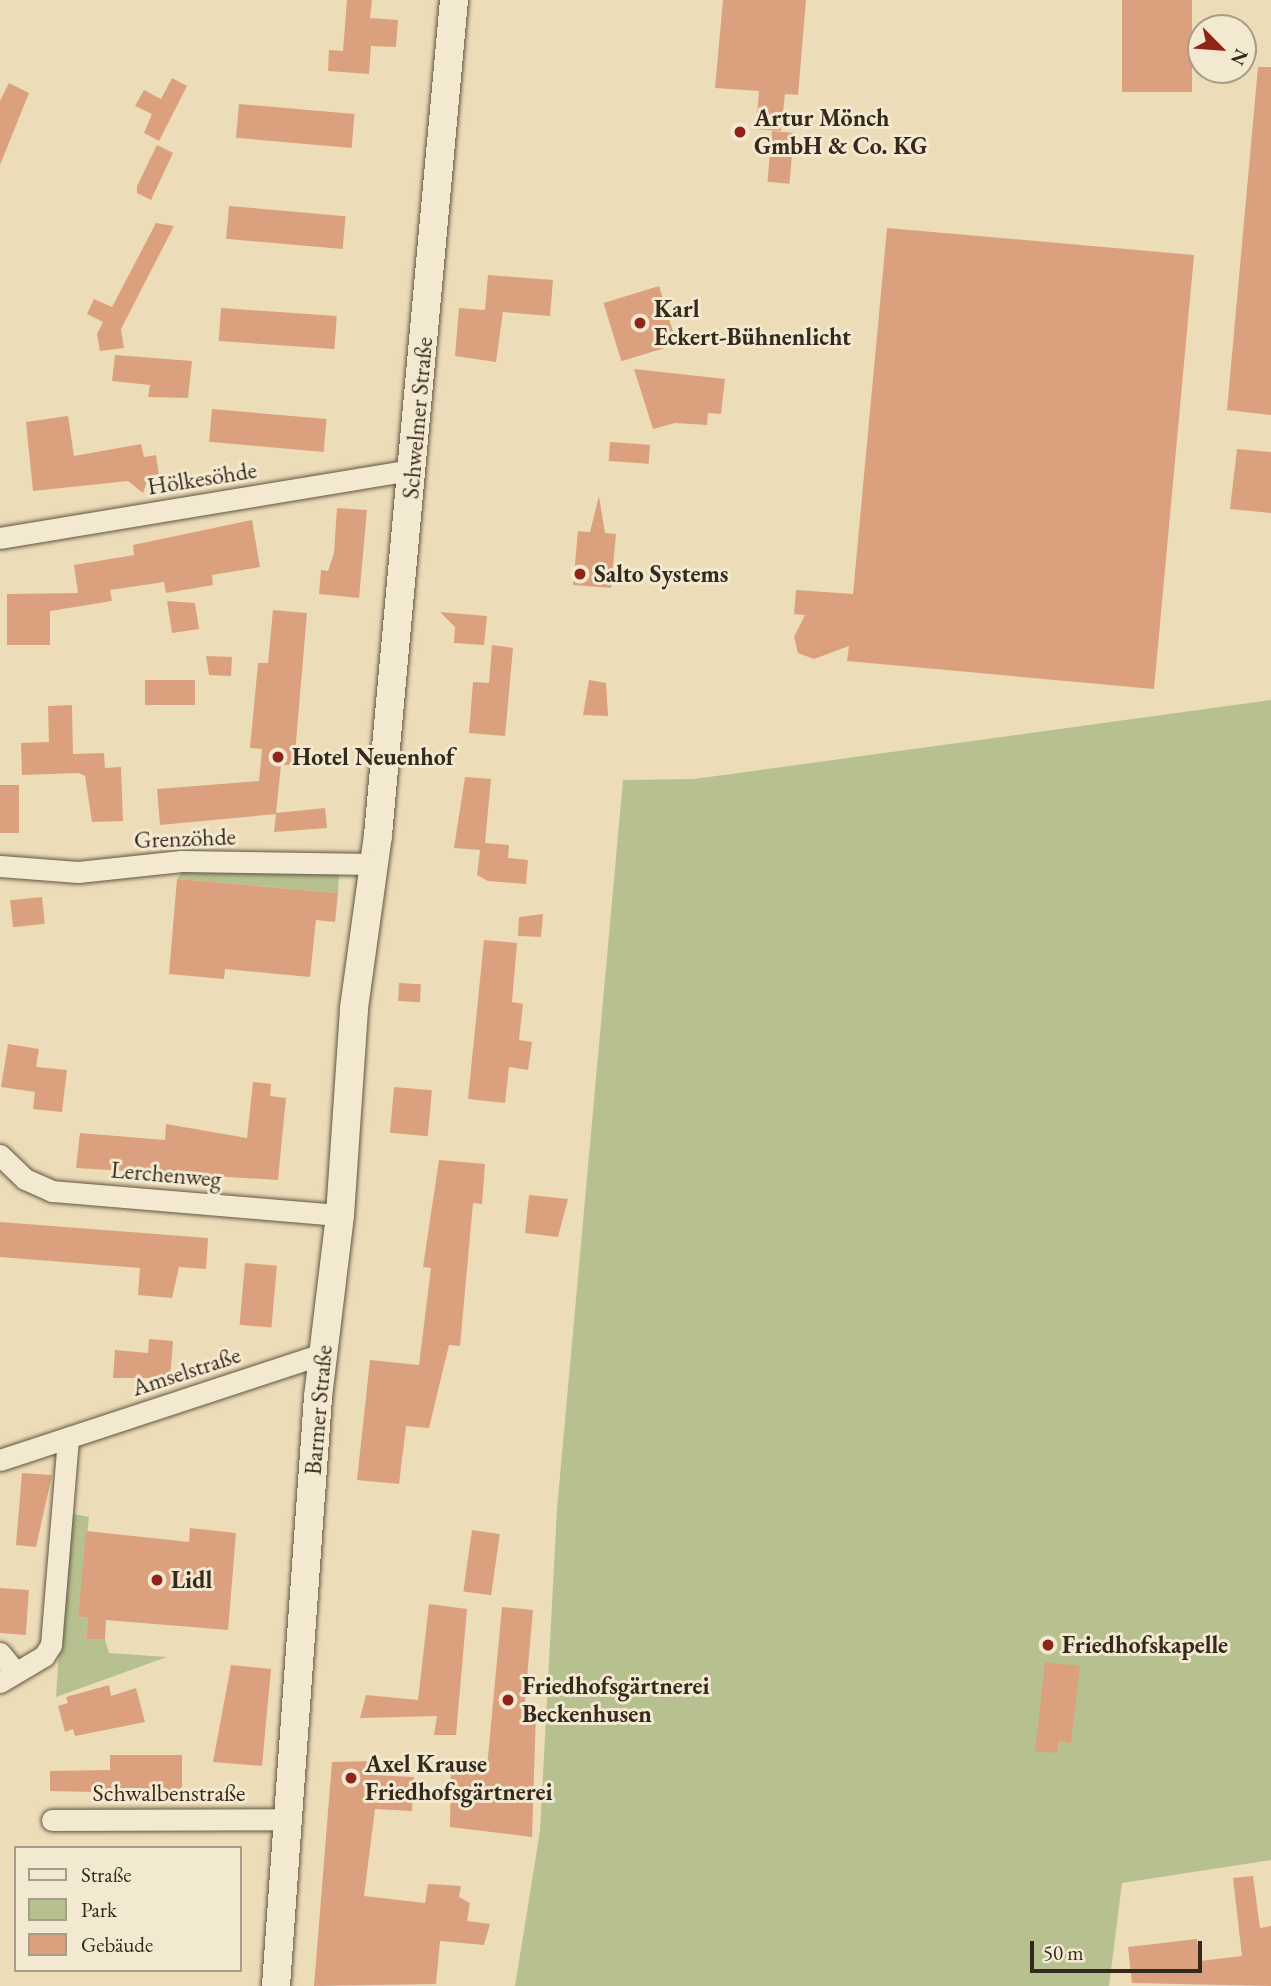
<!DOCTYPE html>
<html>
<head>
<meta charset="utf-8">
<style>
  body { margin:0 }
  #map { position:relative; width:1271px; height:1986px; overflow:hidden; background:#ecddb8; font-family:"EB Garamond",serif }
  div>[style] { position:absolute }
  .green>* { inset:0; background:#b7c18f }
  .building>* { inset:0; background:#dba17e; transform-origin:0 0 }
  .roads { filter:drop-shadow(0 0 2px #635543) drop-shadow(0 0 2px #635543) }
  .minor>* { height:21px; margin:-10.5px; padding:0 10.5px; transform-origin:10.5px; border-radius:10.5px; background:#f3e9d1 }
  .secondary>* { height:28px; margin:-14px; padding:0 14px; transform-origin:14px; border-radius:14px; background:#f3e9d1 }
  .dots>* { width:19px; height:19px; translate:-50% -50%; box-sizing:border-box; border:4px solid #f3e9d1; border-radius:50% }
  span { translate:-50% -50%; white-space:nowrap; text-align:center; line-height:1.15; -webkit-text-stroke:6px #f3e9d1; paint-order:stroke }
  .poi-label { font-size:24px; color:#35281c; font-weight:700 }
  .left { translate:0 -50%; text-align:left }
  .street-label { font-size:24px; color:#35281c }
  .legend { position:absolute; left:14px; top:1846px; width:228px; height:126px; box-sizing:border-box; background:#f3e9d1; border:2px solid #a79c89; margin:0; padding:9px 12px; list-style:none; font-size:21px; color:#35281c }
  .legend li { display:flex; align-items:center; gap:14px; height:35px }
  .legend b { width:35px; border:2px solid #a79c89 }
  .north { position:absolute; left:1187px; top:14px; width:70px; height:70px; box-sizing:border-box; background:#f3e9d1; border:2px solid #a79c89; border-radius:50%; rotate:115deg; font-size:19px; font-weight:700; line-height:28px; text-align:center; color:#35281c }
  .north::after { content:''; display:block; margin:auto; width:24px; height:32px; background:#8f2418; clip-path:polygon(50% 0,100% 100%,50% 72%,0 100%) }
  .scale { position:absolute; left:1030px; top:1941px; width:172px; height:32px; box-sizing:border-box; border:4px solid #35281c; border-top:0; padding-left:9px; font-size:21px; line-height:24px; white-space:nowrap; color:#35281c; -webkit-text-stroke:5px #f3e9d1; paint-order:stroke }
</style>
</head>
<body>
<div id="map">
  <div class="green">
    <i style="clip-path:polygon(1271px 700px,1271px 1860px,1122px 1883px,1109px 1986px,515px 1986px,540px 1831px,557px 1509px,623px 780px,694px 779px)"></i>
    <i style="clip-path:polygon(184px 870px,339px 873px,338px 893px,177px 879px)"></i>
    <i style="clip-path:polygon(68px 1513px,89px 1517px,78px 1617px,88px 1618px,86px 1638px,105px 1639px,109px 1653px,167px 1657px,56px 1697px)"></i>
  </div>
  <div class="building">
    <i style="clip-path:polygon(347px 0,372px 0,370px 18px,398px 20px,396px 47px,371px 46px,369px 74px,328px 71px,329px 50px,343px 51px)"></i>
    <i style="clip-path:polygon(723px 0,806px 0,798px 95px,785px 94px,781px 131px,756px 129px,759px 91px,715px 88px)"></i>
    <i style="left:1122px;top:0;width:70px;height:92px"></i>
    <i style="clip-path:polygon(1258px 67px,1271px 67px,1271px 415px,1227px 410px)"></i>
    <i style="clip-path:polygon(172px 78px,187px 86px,159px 141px,144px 133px,152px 114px,135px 106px,144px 90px,161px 99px)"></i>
    <i style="clip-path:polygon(9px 83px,29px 93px,0 165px,0 101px)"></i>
    <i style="left:239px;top:104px;width:116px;height:34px;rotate:5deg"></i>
    <i style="left:772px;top:131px;width:22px;height:51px;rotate:5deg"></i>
    <i style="clip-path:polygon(157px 145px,173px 153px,151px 200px,137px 193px,137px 186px)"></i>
    <i style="left:229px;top:206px;width:117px;height:33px;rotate:5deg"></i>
    <i style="clip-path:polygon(156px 223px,174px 226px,121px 329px,124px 348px,100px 351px,97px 334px,103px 322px,87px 314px,94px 299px,112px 307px)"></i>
    <i style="clip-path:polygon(887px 228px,1194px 255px,1154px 689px,847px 661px,849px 646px,814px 659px,798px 653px,794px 637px,805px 615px,794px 614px,796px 590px,853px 594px)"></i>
    <i style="clip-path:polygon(488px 275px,553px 280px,550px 316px,503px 312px,496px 362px,455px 356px,459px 308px,485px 310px)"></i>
    <i style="left:659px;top:286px;width:61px;height:58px;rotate:73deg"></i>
    <i style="left:221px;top:308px;width:116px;height:33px;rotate:4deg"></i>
    <i style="clip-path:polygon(115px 355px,192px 361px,188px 398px,148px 397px,150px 385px,112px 381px)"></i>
    <i style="clip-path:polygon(634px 369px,725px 379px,721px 414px,708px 413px,707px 425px,675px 423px,653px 429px)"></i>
    <i style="left:212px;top:409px;width:115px;height:33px;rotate:5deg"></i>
    <i style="clip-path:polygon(68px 416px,74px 456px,141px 444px,144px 457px,156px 455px,159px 476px,148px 478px,143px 493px,128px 481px,33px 491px,26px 422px)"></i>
    <i style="left:610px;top:442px;width:40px;height:19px;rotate:4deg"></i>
    <i style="clip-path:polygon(1237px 449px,1271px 452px,1271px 513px,1230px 509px)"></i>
    <i style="clip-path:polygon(599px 496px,605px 533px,616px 534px,611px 588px,573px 585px,578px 531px,590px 532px)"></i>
    <i style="clip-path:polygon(337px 508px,367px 510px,359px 598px,319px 594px,321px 570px,328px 571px,334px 553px)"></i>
    <i style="clip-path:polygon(252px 520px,260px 567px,212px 575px,213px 585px,166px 593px,164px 582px,110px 590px,112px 601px,50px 611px,50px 645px,7px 645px,7px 594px,78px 593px,74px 565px,134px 555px,133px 545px)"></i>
    <i style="clip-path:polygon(167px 601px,195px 603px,199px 629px,172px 633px)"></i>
    <i style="clip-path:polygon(273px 610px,307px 613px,294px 765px,281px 765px,276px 813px,325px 808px,327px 828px,274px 832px,276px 814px,160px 825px,157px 789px,259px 781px,262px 749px,250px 748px,258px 663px,268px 663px)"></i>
    <i style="clip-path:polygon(440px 612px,487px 616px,484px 645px,454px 643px,455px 627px)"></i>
    <i style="clip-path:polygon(492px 645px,513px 648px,505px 736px,469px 733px,473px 682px,489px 683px)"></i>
    <i style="clip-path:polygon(206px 656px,232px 657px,231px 676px,209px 675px)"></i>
    <i style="left:195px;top:680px;width:25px;height:50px;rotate:90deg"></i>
    <i style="clip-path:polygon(589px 680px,606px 683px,608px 716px,583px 715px)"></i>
    <i style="clip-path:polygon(72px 705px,73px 754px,104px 753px,105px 768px,121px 767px,123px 821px,92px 822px,85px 776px,79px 773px,22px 775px,21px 743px,49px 742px,48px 706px)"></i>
    <i style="clip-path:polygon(465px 777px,491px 779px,485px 843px,509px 845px,508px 858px,528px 860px,526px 884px,488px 881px,477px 875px,480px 850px,454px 848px)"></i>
    <i style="left:0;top:785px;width:19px;height:48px"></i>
    <i style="clip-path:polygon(177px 879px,338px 893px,335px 922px,316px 920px,310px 977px,225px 969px,224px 979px,169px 974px)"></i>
    <i style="left:42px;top:897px;width:27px;height:32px;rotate:84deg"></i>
    <i style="clip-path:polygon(543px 914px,541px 937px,518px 936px,519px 917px)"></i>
    <i style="clip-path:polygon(484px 940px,517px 943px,512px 1002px,523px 1004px,519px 1040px,532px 1042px,528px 1070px,509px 1067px,505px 1103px,468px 1099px)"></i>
    <i style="left:399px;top:983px;width:22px;height:18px;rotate:3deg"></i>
    <i style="clip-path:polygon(8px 1044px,39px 1049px,36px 1067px,67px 1070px,62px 1112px,33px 1109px,35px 1092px,1px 1087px)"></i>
    <i style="clip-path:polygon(253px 1082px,271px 1084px,270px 1096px,286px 1098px,278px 1180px,76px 1168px,80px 1133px,165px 1140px,166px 1124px,247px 1138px)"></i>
    <i style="left:394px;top:1087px;width:38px;height:46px;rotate:5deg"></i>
    <i style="clip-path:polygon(439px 1160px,485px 1164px,482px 1204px,473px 1203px,460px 1346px,449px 1345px,429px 1428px,406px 1426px,399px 1484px,357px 1480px,370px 1360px,419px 1365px,431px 1268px,423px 1267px)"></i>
    <i style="clip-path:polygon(529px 1195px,568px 1199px,558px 1237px,525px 1233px)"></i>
    <i style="clip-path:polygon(0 1222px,208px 1238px,206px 1269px,179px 1267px,172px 1298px,138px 1295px,140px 1268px,0 1257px)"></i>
    <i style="left:245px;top:1263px;width:32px;height:62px;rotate:5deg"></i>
    <i style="clip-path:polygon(149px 1339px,173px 1341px,170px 1378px,113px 1378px,115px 1350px,148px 1353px)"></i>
    <i style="clip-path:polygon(22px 1473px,52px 1475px,36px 1547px,16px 1545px)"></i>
    <i style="clip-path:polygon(190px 1528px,236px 1533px,228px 1630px,106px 1620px,105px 1639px,86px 1639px,88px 1618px,78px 1617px,86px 1531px,189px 1542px)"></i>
    <i style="left:472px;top:1530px;width:28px;height:62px;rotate:8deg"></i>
    <i style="left:0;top:1588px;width:29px;height:45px;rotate:4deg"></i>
    <i style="clip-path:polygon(429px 1604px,467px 1609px,456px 1735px,434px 1735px,437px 1716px,360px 1718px,366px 1695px,418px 1700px)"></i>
    <i style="clip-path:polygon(502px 1607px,533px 1610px,524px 1712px,536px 1713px,532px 1837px,450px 1827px,451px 1763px,487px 1767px)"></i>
    <i style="clip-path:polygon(1045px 1662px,1080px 1666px,1071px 1743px,1059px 1741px,1057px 1753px,1035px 1751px)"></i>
    <i style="clip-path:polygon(231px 1665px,271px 1669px,262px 1766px,213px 1762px)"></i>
    <i style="clip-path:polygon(109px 1685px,111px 1696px,136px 1688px,145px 1722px,75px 1736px,73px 1729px,65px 1732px,58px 1706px,68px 1703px,66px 1697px)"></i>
    <i style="clip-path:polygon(110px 1755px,182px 1755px,182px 1794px,50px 1791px,50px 1771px,110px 1770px)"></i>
    <i style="clip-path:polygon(375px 1761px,373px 1775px,414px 1777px,412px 1811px,375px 1809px,364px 1896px,425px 1903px,428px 1884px,461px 1886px,459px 1897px,470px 1903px,467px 1921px,490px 1924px,484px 1945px,440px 1941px,436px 1984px,314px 1986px,332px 1762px)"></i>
    <i style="clip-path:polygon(1253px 1876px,1260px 1928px,1271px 1926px,1271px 1986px,1132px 1983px,1128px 1947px,1197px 1939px,1200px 1961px,1242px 1956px,1233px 1878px)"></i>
  </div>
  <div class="roads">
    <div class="minor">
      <i style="left:0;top:538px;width:418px;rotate:-9.4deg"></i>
      <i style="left:0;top:866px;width:78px;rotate:4.4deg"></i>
      <i style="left:78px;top:872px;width:104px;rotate:-6.1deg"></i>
      <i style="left:181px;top:861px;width:192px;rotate:0.9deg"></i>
      <i style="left:0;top:1155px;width:35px;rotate:44deg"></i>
      <i style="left:25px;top:1179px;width:30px;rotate:24deg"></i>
      <i style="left:52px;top:1191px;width:289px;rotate:4.8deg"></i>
      <i style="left:0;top:1460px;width:339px;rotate:-18.2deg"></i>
      <i style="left:0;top:1653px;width:22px;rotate:51deg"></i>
      <i style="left:0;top:1682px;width:51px;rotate:-30.6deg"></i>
      <i style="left:44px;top:1656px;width:13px;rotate:-58deg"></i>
      <i style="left:51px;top:1645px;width:208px;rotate:-85.3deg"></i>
      <i style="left:52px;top:1820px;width:235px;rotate:-0.2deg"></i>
    </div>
    <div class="secondary">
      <i style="left:276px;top:1986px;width:590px;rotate:-85.92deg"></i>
      <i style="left:318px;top:1397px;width:183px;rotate:-83.1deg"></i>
      <i style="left:340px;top:1215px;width:207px;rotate:-86.1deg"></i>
      <i style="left:354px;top:1008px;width:175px;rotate:-82.1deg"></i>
      <i style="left:378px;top:835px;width:838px;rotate:-84.8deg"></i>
    </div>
  </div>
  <div class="dots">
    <i style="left:740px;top:132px;background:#8f2418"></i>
    <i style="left:640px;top:323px;background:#8f2418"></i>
    <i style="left:580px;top:574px;background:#8f2418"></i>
    <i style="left:278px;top:757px;background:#8f2418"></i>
    <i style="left:157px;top:1580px;background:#8f2418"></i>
    <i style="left:1048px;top:1645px;background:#8f2418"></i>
    <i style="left:508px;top:1700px;background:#8f2418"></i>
    <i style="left:351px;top:1778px;background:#8f2418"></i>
  </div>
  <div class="poi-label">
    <span class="left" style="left:754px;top:132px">Artur Mönch<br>GmbH &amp; Co. KG</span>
    <span class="left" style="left:654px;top:323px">Karl<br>Eckert-Bühnenlicht</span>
    <span class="left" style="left:594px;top:574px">Salto Systems</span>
    <span class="left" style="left:292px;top:757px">Hotel Neuenhof</span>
    <span class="left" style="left:171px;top:1580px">Lidl</span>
    <span class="left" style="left:1062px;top:1645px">Friedhofskapelle</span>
    <span class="left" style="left:522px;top:1700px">Friedhofsgärtnerei<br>Beckenhusen</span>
    <span class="left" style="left:365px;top:1778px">Axel Krause<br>Friedhofsgärtnerei</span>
  </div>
  <div class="street-label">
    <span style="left:417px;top:418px;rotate:-85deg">Schwelmer Straße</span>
    <span style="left:202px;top:478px;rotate:-9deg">Hölkesöhde</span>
    <span style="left:185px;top:838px;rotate:-2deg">Grenzöhde</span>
    <span style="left:166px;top:1174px;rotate:5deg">Lerchenweg</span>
    <span style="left:186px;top:1371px;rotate:-18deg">Amselstraße</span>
    <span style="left:318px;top:1410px;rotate:-85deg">Barmer Straße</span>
    <span style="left:169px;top:1793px">Schwalbenstraße</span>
  </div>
  <ul class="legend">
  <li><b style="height:9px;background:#f3e9d1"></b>Straße</li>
  <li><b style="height:19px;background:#b7c18f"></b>Park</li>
  <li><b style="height:19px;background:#dba17e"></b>Gebäude</li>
  </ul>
  <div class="north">N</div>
  <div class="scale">50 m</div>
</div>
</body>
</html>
